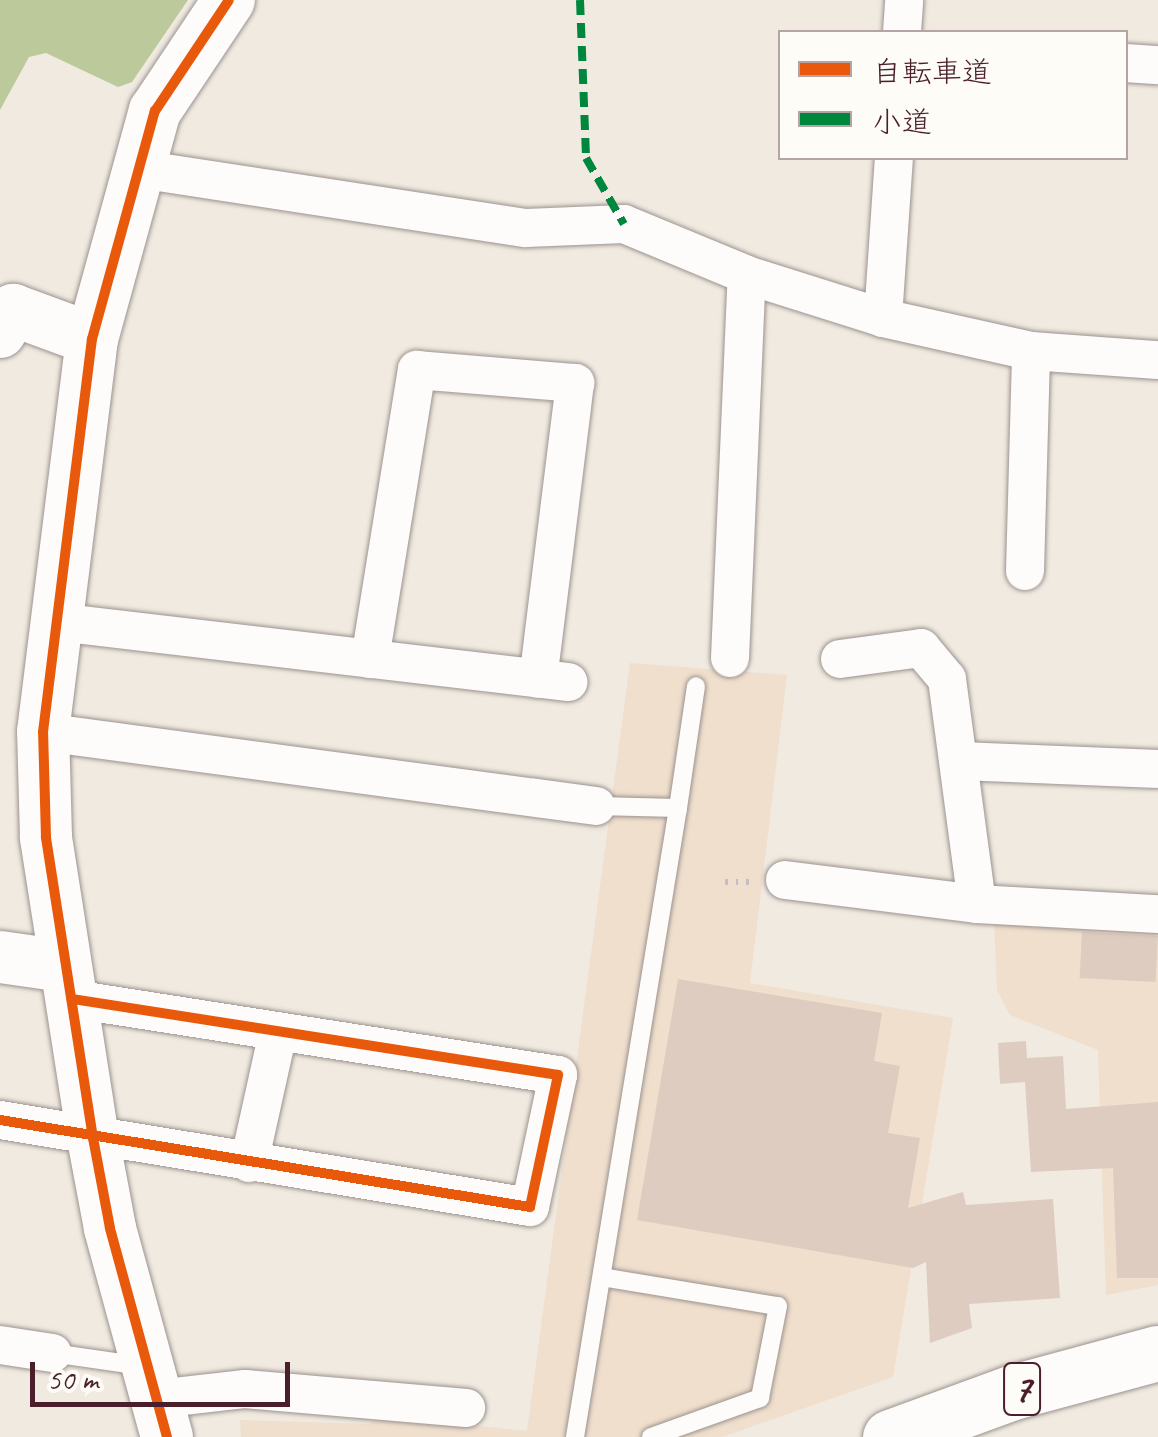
<!DOCTYPE html>
<html>
<head>
<meta charset="utf-8">
<style>
  body { margin:0 }
  #map { position:relative; width:1158px; height:1437px; overflow:hidden; background:#f0eae0; font-family:Caveat,"Klee One",sans-serif }
  div>[style] { position:absolute }
  .built>* { inset:0; background:#efdfcc }
  .forest>* { inset:0; background:#bbc99b }
  .building>* { inset:0; background:#deccc1; transform-origin:0 0 }
  .path>* { height:6px; margin-top:-3px; transform-origin:0; background:repeating-linear-gradient(90deg,#c4bfbe 0 2.5px,transparent 0 10.5px) }
  .roads { filter:drop-shadow(0 0 2px #9c928f) drop-shadow(0 0 2px #9c928f) }
  .lane>* { height:18px; margin:-9px; padding:0 9px; transform-origin:9px; border-radius:9px; background:#fdfcfa }
  .street>* { height:38px; margin:-19px; padding:0 19px; transform-origin:19px; border-radius:19px; background:#fdfcfa }
  .secondary>* { height:52px; margin:-26px; padding:0 26px; transform-origin:26px; border-radius:26px; background:#fdfcfa }
  .highway>* { height:55px; margin:-27.5px; padding:0 27.5px; transform-origin:27.5px; border-radius:27.5px; background:#fdfcfa }
  .quiet>* { height:8px; margin-top:-4px; transform-origin:0; background:repeating-linear-gradient(90deg,#00873e 0 15px,transparent 0 23px) }
  .cycleway>* { height:10px; margin:-5px; padding:0 5px; transform-origin:5px; border-radius:5px; background:#e8590c }
  span { translate:-50% -50%; white-space:nowrap; text-align:center; line-height:1.15; -webkit-text-stroke:8px #fdfcf7; paint-order:stroke }
  .shield-label span { padding:2px 8px; background:#fdfcf7; border:2px solid; border-radius:8px; -webkit-text-stroke-width:0 }
  .shield-label { font-size:40px; color:#4a1f2b; font-weight:700 }
  .legend { position:absolute; left:778px; top:30px; width:350px; height:130px; box-sizing:border-box; background:#fdfcf7; border:2px solid #b5a4a5; margin:0; padding:12px 18px; list-style:none; font-size:30px; color:#4a1f2b }
  .legend li { display:flex; align-items:center; gap:20px; height:50px }
  .legend b { width:50px; border:2px solid #b5a4a5 }
  .scale { position:absolute; left:30px; top:1362px; width:260px; height:45px; box-sizing:border-box; border:5px solid #4a1f2b; border-top:0; padding-left:12px; font-size:30px; line-height:35px; white-space:nowrap; color:#4a1f2b; -webkit-text-stroke:8px #fdfcf7; paint-order:stroke }
</style>
</head>
<body>
<div id="map">
  <div class="built">
    <i style="clip-path:polygon(630px 663px,787px 675px,750px 983px,953px 1018px,893px 1377px,722px 1437px,241px 1437px,240px 1420px,368px 1424px,385px 1416px,527px 1431px)"></i>
    <i style="clip-path:polygon(994px 920px,1158px 928px,1158px 1285px,1106px 1295px,1098px 1050px,1010px 1015px,997px 990px)"></i>
  </div>
  <div class="forest">
    <i style="clip-path:polygon(0 0,188px 0,132px 82px,118px 87px,46px 53px,29px 57px,0 110px)"></i>
  </div>
  <div class="building">
    <i style="left:1082px;top:932px;width:76px;height:46px;rotate:3deg"></i>
    <i style="clip-path:polygon(678px 979px,882px 1013px,874px 1061px,900px 1066px,888px 1133px,920px 1138px,908px 1208px,963px 1192px,966px 1205px,1053px 1199px,1060px 1298px,969px 1304px,972px 1328px,930px 1343px,926px 1262px,913px 1268px,637px 1220px)"></i>
    <i style="clip-path:polygon(1026px 1041px,1027px 1058px,1063px 1056px,1066px 1109px,1158px 1102px,1158px 1278px,1117px 1278px,1113px 1168px,1031px 1172px,1025px 1082px,1000px 1084px,998px 1043px)"></i>
  </div>
  <div class="path">
    <i style="left:725px;top:882px;width:29px"></i>
  </div>
  <div class="roads">
    <div class="lane">
      <i style="left:678px;top:808px;width:123px;rotate:-81.6deg"></i>
      <i style="left:602px;top:1277px;width:178px;rotate:9.4deg"></i>
      <i style="left:778px;top:1306px;width:94px;rotate:101.1deg"></i>
      <i style="left:760px;top:1398px;width:116px;rotate:160.3deg"></i>
      <i style="left:52px;top:1353px;width:91px;rotate:8.2deg"></i>
      <i style="left:575px;top:1437px;width:637px;rotate:-80.7deg"></i>
      <i style="left:678px;top:808px;width:82px;rotate:-178.6deg"></i>
    </div>
    <div class="street">
      <i style="left:902px;top:32px;width:32px;rotate:-86deg"></i>
      <i style="left:1126px;top:63px;width:32px;rotate:4deg"></i>
      <i style="left:139px;top:169px;width:391px;rotate:8.7deg"></i>
      <i style="left:526px;top:228px;width:98px;rotate:-2.3deg"></i>
      <i style="left:624px;top:224px;width:133px;rotate:22.5deg"></i>
      <i style="left:747px;top:275px;width:143px;rotate:17.5deg"></i>
      <i style="left:883px;top:318px;width:152px;rotate:12.6deg"></i>
      <i style="left:1031px;top:351px;width:127px;rotate:4.1deg"></i>
      <i style="left:883px;top:318px;width:160px;rotate:-86.1deg"></i>
      <i style="left:1025px;top:571px;width:220px;rotate:-88.4deg"></i>
      <i style="left:57px;top:622px;width:515px;rotate:6.7deg"></i>
      <i style="left:730px;top:658px;width:383px;rotate:-87.5deg"></i>
      <i style="left:370px;top:659px;width:293px;rotate:-80.8deg"></i>
      <i style="left:417px;top:370px;width:159px;rotate:4.7deg"></i>
      <i style="left:575px;top:383px;width:298px;rotate:97.1deg"></i>
      <i style="left:840px;top:659px;width:82px;rotate:-7.7deg"></i>
      <i style="left:921px;top:648px;width:40px;rotate:50deg"></i>
      <i style="left:947px;top:679px;width:227px;rotate:82.4deg"></i>
      <i style="left:43px;top:732px;width:558px;rotate:7.62deg"></i>
      <i style="left:961px;top:761px;width:197px;rotate:2.3deg"></i>
      <i style="left:785px;top:880px;width:193px;rotate:7.1deg"></i>
      <i style="left:977px;top:904px;width:181px;rotate:3.2deg"></i>
      <i style="left:0;top:1120px;width:537px;rotate:9.32deg"></i>
      <i style="left:530px;top:1207px;width:135px;rotate:-78deg"></i>
      <i style="left:558px;top:1075px;width:492px;rotate:-171.1deg"></i>
      <i style="left:249px;top:1163px;width:134px;rotate:-77.5deg"></i>
      <i style="left:0;top:1345px;width:53px;rotate:8.7deg"></i>
      <i style="left:157px;top:1399px;width:89px;rotate:-6.5deg"></i>
      <i style="left:245px;top:1389px;width:222px;rotate:4.9deg"></i>
    </div>
    <div class="secondary">
      <i style="left:0;top:332px;width:26px;rotate:-59deg"></i>
      <i style="left:13px;top:310px;width:84px;rotate:20.2deg"></i>
      <i style="left:0;top:957px;width:65px;rotate:8deg"></i>
      <i style="left:167px;top:1437px;width:217px;rotate:-105.3deg"></i>
      <i style="left:110px;top:1228px;width:92px;rotate:-100.7deg"></i>
      <i style="left:93px;top:1138px;width:305px;rotate:-98.9deg"></i>
      <i style="left:46px;top:837px;width:105px;rotate:-91.6deg"></i>
      <i style="left:43px;top:732px;width:396px;rotate:-82.9deg"></i>
      <i style="left:92px;top:339px;width:237px;rotate:-74.6deg"></i>
      <i style="left:155px;top:111px;width:133px;rotate:-56.3deg"></i>
    </div>
    <div class="highway">
      <i style="left:890px;top:1437px;width:131px;rotate:-20.1deg"></i>
      <i style="left:1013px;top:1392px;width:150px;rotate:-15.1deg"></i>
    </div>
  </div>
  <div class="quiet">
    <i style="left:580px;top:0;width:158px;rotate:87.8deg"></i>
    <i style="left:586px;top:158px;width:76px;rotate:60.1deg"></i>
  </div>
  <div class="cycleway">
    <i style="left:0;top:1120px;width:537px;rotate:9.32deg"></i>
    <i style="left:530px;top:1207px;width:135px;rotate:-78deg"></i>
    <i style="left:558px;top:1075px;width:492px;rotate:-171.1deg"></i>
    <i style="left:167px;top:1437px;width:217px;rotate:-105.3deg"></i>
    <i style="left:110px;top:1228px;width:92px;rotate:-100.7deg"></i>
    <i style="left:93px;top:1138px;width:305px;rotate:-98.9deg"></i>
    <i style="left:46px;top:837px;width:105px;rotate:-91.6deg"></i>
    <i style="left:43px;top:732px;width:396px;rotate:-82.9deg"></i>
    <i style="left:92px;top:339px;width:237px;rotate:-74.6deg"></i>
    <i style="left:155px;top:111px;width:133px;rotate:-56.3deg"></i>
  </div>
  <div class="shield-label">
    <span style="left:1022px;top:1389px">7</span>
  </div>
  <ul class="legend">
  <li><b style="height:12px;background:#e8590c"></b>自転車道</li>
  <li><b style="height:12px;background:#00873e"></b>小道</li>
  </ul>
  <div class="scale">50 m</div>
</div>
</body>
</html>
